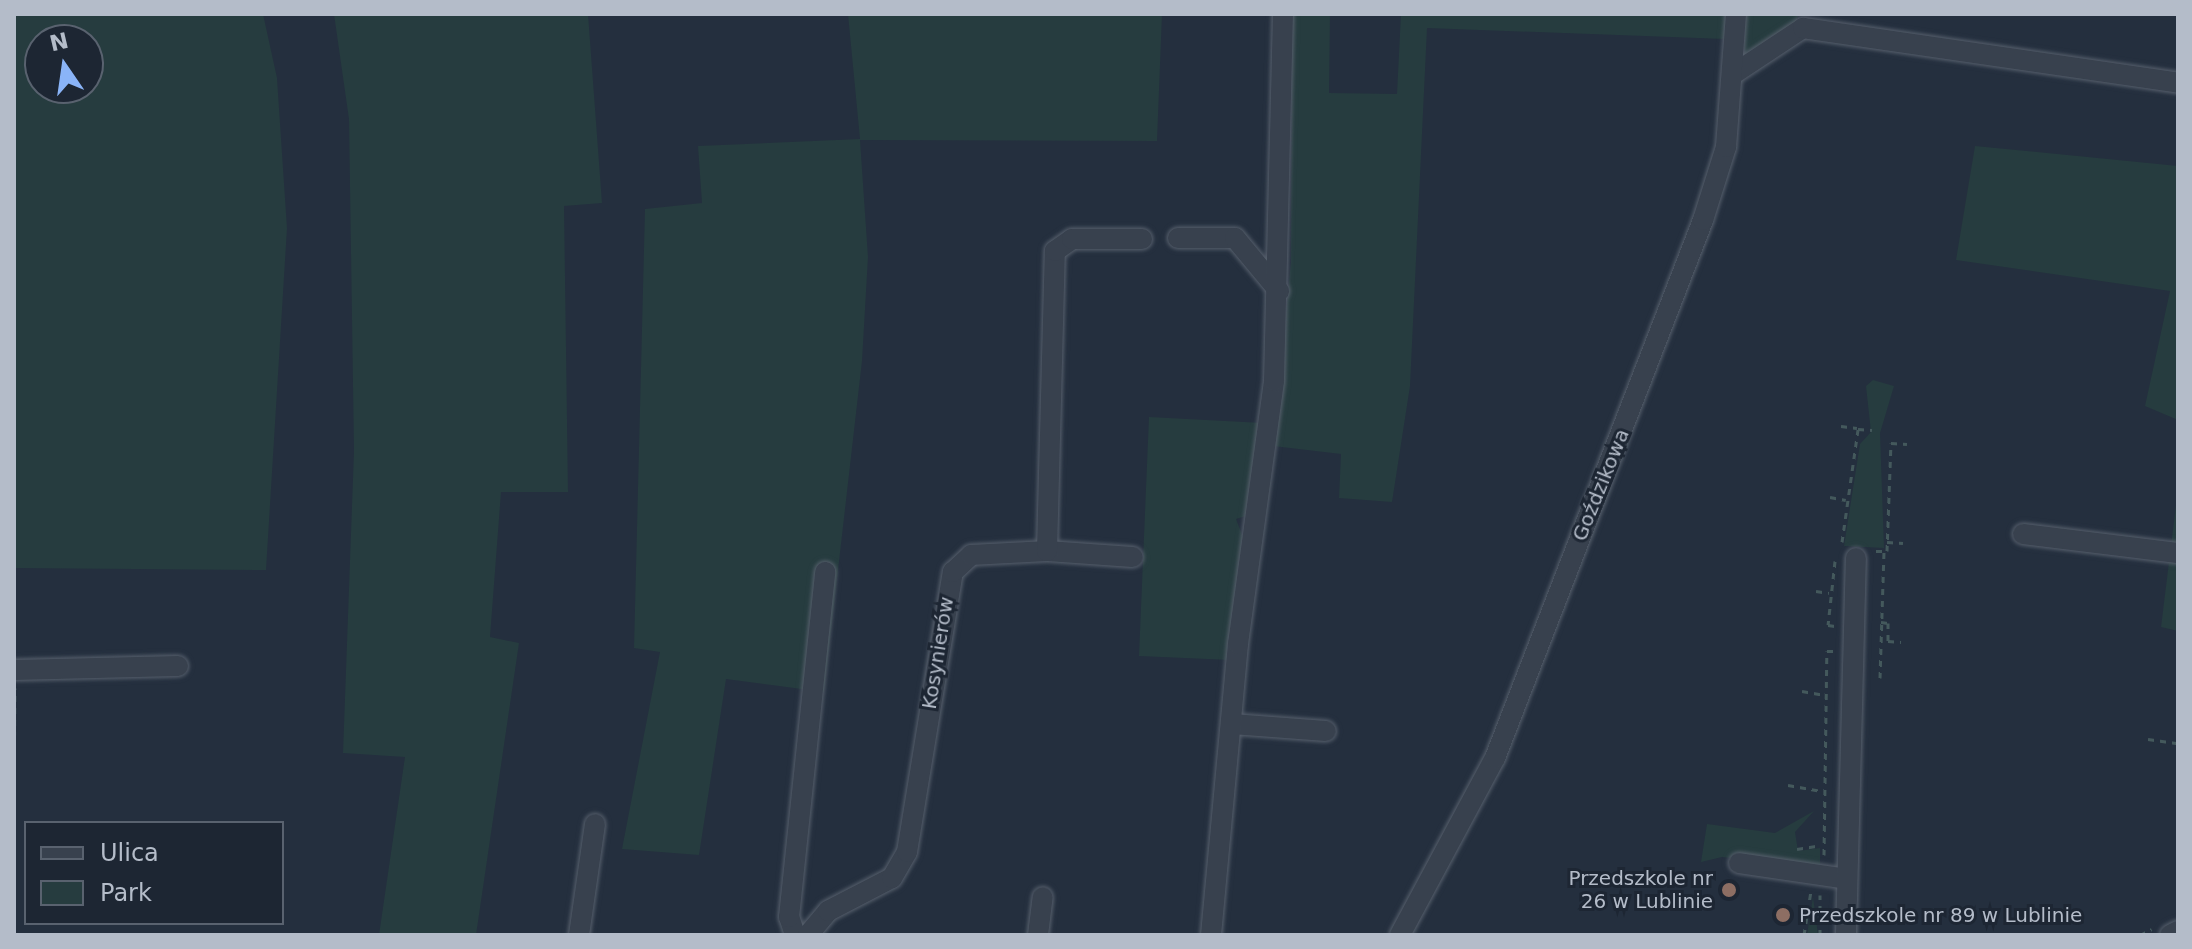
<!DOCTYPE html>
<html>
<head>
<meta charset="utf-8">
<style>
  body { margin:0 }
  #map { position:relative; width:2192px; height:949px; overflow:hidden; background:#242f3e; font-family:"DejaVu Sans",sans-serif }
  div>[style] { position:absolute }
  .green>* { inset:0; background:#263c3f }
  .path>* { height:3px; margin-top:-1.5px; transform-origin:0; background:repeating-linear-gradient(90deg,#44595c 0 6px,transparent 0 12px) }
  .roads { filter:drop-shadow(0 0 2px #565f6c) drop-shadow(0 0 2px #565f6c) }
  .minor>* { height:20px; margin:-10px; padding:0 10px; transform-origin:10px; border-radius:10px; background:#38414e }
  .dots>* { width:22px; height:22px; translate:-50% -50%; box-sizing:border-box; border:4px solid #1d2633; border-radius:50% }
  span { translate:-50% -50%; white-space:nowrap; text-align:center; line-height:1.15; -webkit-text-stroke:6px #1d2633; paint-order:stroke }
  .street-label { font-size:20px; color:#b4bcc9 }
  .poi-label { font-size:20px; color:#b4bcc9 }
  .right { translate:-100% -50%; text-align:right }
  .left { translate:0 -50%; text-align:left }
  .frame { position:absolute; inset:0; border:16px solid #b4bcc9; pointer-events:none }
  .legend { position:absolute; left:24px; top:821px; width:260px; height:104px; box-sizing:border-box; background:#1d2633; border:2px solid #59626f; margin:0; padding:10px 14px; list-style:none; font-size:24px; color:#b4bcc9 }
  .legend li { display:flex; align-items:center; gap:16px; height:40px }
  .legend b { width:40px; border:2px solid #59626f }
  .north { position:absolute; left:24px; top:24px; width:80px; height:80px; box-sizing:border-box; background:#1d2633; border:2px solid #59626f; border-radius:50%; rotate:347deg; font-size:22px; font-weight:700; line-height:32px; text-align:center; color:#b4bcc9 }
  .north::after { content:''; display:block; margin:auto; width:28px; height:36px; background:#8ab4f8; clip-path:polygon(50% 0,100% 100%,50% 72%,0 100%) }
</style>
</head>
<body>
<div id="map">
  <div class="green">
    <i style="clip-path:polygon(evenodd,263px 14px,277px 78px,287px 228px,266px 570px,14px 568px,14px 15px,263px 14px,40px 40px,88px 40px,88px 88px,40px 88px,40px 40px)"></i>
    <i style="clip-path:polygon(334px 14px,588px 14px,602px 203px,564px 206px,568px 492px,501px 492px,490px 637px,519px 643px,476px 935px,379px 935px,405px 757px,343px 753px,354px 451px,349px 119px)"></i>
    <i style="clip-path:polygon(848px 14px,1162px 14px,1157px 141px,860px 140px,868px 257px,862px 361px,824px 692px,726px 679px,699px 855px,622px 849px,660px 652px,634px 648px,645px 209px,702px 203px,698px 146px,860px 139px)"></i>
    <i style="clip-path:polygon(1292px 14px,1330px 14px,1329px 93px,1397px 94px,1401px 14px,1726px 14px,1725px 39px,1427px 28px,1410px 386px,1392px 502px,1339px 498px,1341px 454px,1273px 446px,1291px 262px)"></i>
    <i style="clip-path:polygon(1745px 14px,1798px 14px,1796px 25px,1744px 58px)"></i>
    <i style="clip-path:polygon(1975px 146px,2178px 166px,2178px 420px,2145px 406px,2170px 291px,1956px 260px)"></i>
    <i style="clip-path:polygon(1873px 380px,1894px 386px,1880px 433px,1884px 548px,1844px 546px,1860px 444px,1871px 432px,1866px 386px)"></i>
    <i style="clip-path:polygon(1149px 417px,1263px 423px,1253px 514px,1236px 519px,1244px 540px,1231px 660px,1139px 656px)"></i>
    <i style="clip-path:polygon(2178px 489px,2178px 631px,2161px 627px)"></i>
    <i style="clip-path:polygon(1814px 811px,1795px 832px,1798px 851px,1820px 848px,1820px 868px,1722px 857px,1701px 862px,1707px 824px,1775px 833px)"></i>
    <i style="clip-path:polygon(1813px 897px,1818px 935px,1807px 935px)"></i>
  </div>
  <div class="path">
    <i style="left:1841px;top:426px;width:16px;rotate:7deg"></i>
    <i style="left:1830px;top:497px;width:16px;rotate:11deg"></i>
    <i style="left:1842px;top:542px;width:114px;rotate:-81.9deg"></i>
    <i style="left:1858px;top:429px;width:14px;rotate:4deg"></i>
    <i style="left:1887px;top:542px;width:16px;rotate:4deg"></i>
    <i style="left:1876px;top:551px;width:11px"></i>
    <i style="left:1887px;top:551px;width:108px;rotate:-87.9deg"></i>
    <i style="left:1891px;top:443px;width:16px;rotate:4deg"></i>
    <i style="left:1835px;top:561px;width:64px;rotate:96.2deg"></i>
    <i style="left:1828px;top:625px;width:7px;rotate:8deg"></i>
    <i style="left:1816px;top:591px;width:13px;rotate:9deg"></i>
    <i style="left:1881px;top:622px;width:7px;rotate:8deg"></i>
    <i style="left:1888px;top:623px;width:18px;rotate:90deg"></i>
    <i style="left:1888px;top:641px;width:13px;rotate:4deg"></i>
    <i style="left:1880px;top:678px;width:127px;rotate:-88.2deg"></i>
    <i style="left:1802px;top:691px;width:23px;rotate:10deg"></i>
    <i style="left:2148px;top:739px;width:30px;rotate:8deg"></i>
    <i style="left:1788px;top:785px;width:34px;rotate:10deg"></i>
    <i style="left:14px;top:797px;width:109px;rotate:-89.5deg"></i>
    <i style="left:1797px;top:849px;width:24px;rotate:-9deg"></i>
    <i style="left:1824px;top:855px;width:204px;rotate:-89.2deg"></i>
    <i style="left:1827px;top:651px;width:7px"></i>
    <i style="left:1804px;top:935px;width:45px;rotate:-81deg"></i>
    <i style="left:1820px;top:935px;width:40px;rotate:-90deg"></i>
    <i style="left:2140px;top:935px;width:13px;rotate:-27deg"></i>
  </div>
  <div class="roads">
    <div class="minor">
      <i style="left:1735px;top:73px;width:82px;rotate:-33.5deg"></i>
      <i style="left:1803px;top:28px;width:379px;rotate:8.3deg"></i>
      <i style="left:1178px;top:238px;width:57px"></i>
      <i style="left:1235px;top:238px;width:69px;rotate:50.3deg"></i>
      <i style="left:2023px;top:534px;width:156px;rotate:7deg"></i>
      <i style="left:1047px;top:551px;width:86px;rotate:4deg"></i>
      <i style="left:14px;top:670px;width:164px;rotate:-1.4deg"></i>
      <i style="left:1232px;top:724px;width:94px;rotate:4.3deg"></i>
      <i style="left:1739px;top:863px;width:109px;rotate:8.4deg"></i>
      <i style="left:579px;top:935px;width:112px;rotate:-81.8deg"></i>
      <i style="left:795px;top:935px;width:19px;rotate:-108deg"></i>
      <i style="left:789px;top:917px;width:347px;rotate:-84deg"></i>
      <i style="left:808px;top:935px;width:31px;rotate:-50deg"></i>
      <i style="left:828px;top:911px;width:72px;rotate:-27.3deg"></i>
      <i style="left:892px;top:878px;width:30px;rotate:-60deg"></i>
      <i style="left:907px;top:852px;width:284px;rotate:-80.7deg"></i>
      <i style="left:953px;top:572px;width:25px;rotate:-43deg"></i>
      <i style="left:971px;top:555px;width:76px;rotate:-3deg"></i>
      <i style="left:1047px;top:551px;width:300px;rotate:-88.5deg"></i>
      <i style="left:1055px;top:251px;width:21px;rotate:-35deg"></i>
      <i style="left:1072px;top:239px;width:70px"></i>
      <i style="left:1038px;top:935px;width:38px;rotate:-83deg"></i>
      <i style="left:1211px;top:935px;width:292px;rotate:-84.7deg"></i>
      <i style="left:1238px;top:644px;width:265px;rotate:-82.2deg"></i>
      <i style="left:1274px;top:381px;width:367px;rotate:-88.6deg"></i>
      <i style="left:1400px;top:935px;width:201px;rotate:-61.8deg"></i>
      <i style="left:1495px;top:758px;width:577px;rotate:-68.86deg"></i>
      <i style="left:1703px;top:220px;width:77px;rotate:-72.5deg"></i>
      <i style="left:1726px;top:147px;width:133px;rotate:-85.7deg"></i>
      <i style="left:1846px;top:935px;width:377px;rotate:-88.5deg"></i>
      <i style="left:2170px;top:935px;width:9px;rotate:-27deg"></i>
    </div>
  </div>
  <div class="dots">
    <i style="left:1729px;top:890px;background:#8d6e63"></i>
    <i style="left:1783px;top:915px;background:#8d6e63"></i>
  </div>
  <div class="street-label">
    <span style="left:1601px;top:485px;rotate:-68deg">Goździkowa</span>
    <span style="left:938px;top:653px;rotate:-81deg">Kosynierów</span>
  </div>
  <div class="poi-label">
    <span class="right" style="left:1713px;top:890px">Przedszkole nr<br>26 w Lublinie</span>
    <span class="left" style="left:1799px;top:915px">Przedszkole nr 89 w Lublinie</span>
  </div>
  <div class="frame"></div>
  <ul class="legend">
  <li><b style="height:10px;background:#38414e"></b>Ulica</li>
  <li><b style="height:22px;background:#263c3f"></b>Park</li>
  </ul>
  <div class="north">N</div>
</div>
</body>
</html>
